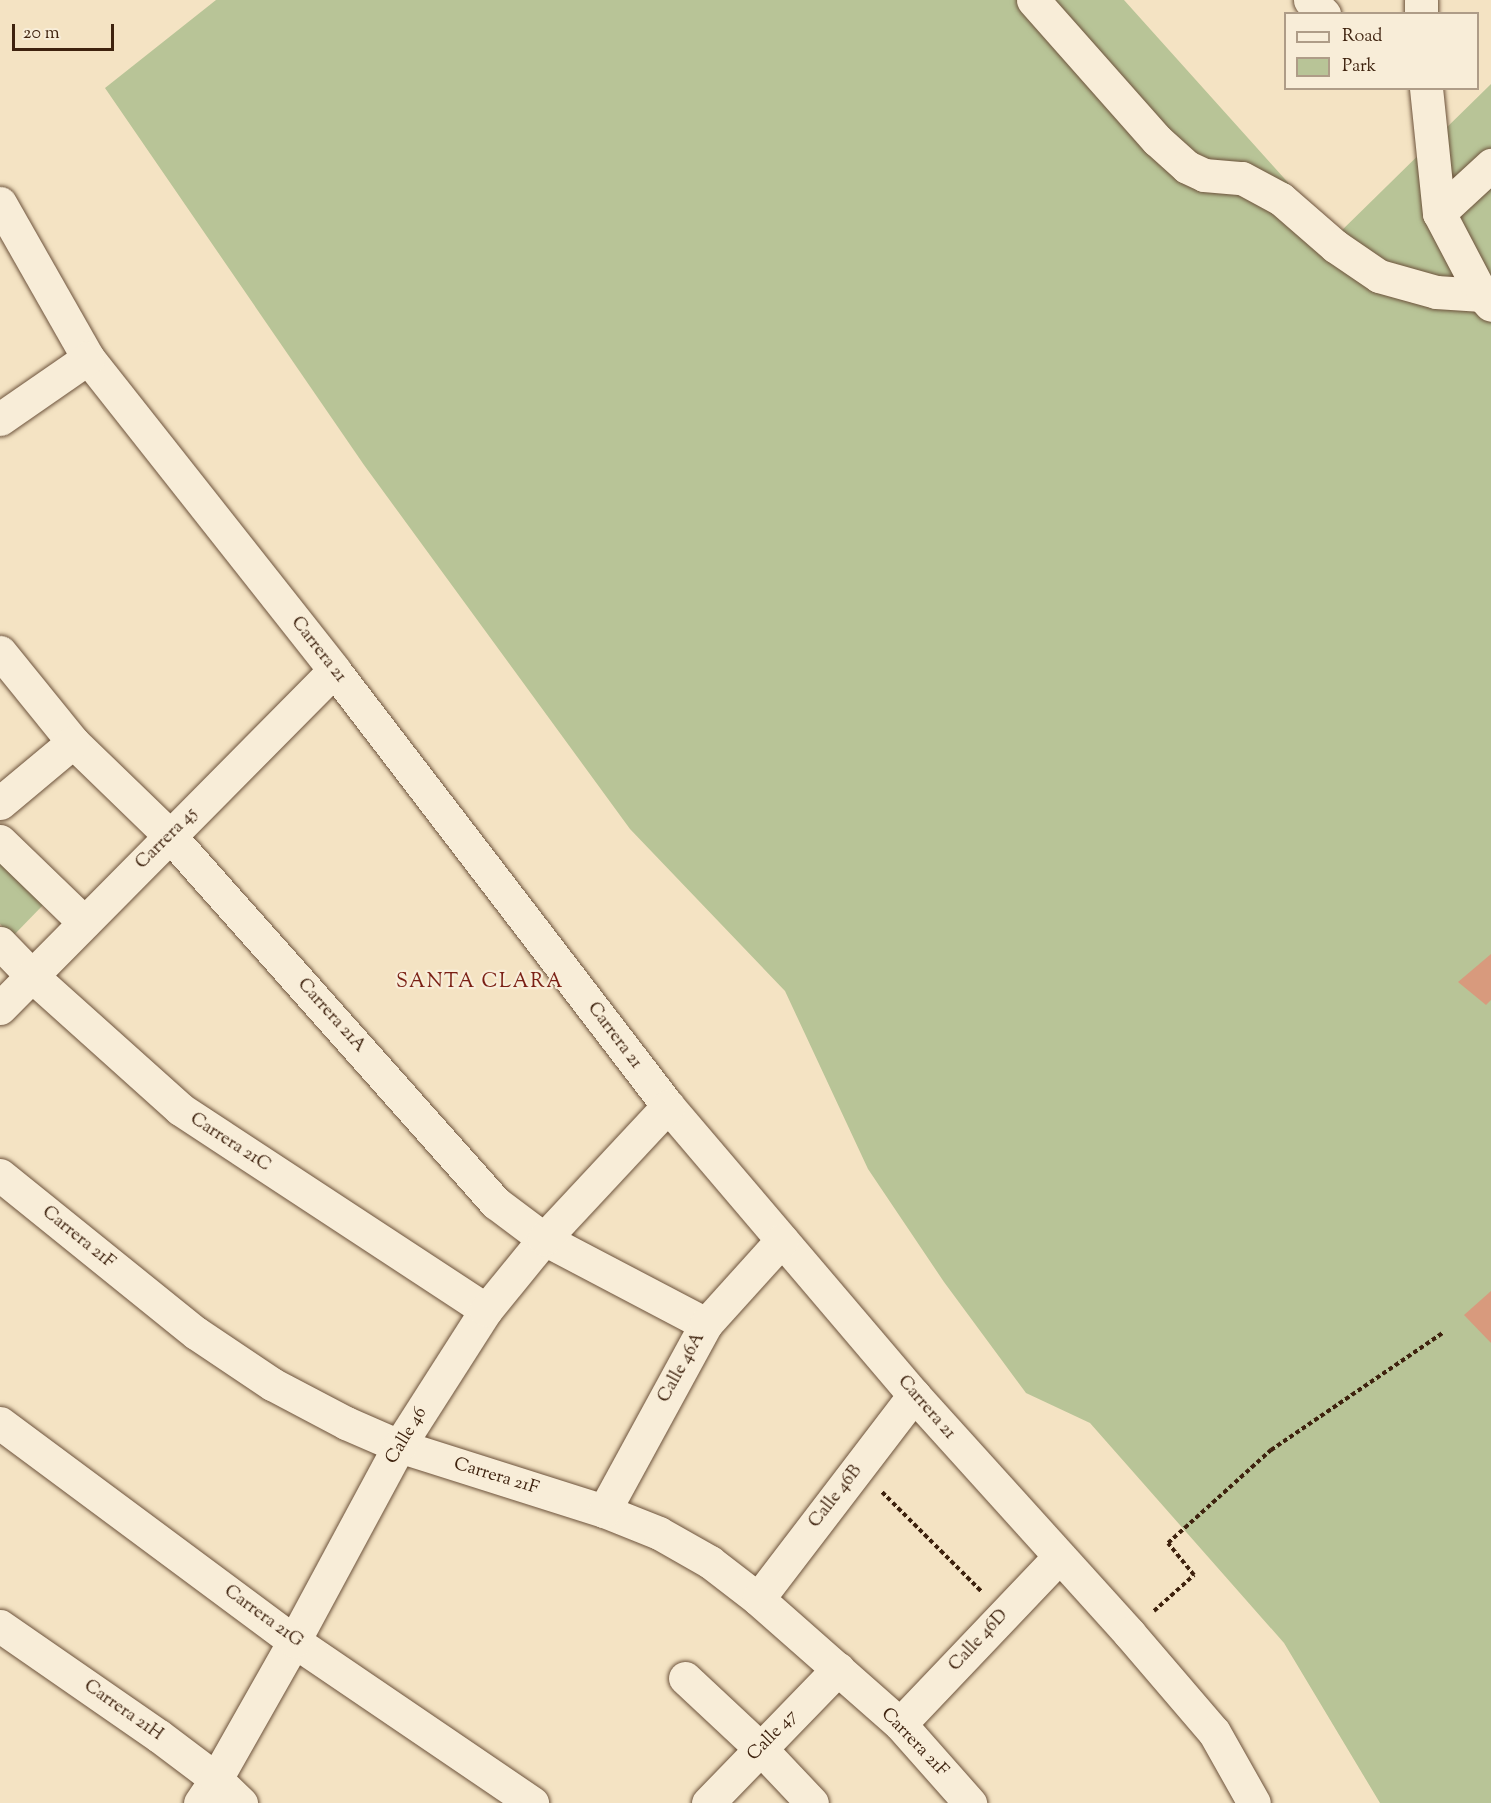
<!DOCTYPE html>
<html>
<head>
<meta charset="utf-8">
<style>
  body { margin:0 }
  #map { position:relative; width:1491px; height:1803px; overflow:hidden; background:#f4e3c3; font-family:"Sorts Mill Goudy",serif }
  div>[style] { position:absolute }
  .green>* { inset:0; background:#b8c497 }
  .building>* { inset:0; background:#d89a7d }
  .path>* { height:4px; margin-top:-2px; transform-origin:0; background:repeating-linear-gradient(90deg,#3e220e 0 4.5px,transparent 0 7.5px) }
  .roads { filter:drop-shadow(0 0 2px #6c523b) drop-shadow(0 0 2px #6c523b) }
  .minor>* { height:33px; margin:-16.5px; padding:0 16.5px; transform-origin:16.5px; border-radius:16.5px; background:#f8edd8 }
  span { translate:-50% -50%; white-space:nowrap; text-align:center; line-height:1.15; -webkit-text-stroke:4.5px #f8edd8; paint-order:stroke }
  .street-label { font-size:18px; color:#3e220e }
  .neighbourhood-label { font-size:20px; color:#7a1f14; letter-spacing:1.5px }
  .legend { position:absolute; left:1284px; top:12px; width:195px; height:78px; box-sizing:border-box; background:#f8edd8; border:2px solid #ae9c87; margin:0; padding:8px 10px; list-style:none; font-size:18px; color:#3e220e }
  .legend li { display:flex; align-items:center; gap:12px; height:30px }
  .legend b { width:30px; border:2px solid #ae9c87 }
  .scale { position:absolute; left:12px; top:24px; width:102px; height:27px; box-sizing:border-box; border:3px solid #3e220e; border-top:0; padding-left:8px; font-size:18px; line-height:21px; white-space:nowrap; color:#3e220e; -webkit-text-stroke:4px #f8edd8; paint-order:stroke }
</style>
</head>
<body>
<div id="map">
  <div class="green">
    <i style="clip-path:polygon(216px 0,1124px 0,1336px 236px,1491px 84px,1491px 1803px,1380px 1803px,1284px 1643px,1090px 1423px,1026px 1393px,944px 1282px,868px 1169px,785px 991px,630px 829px,364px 465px,105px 88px)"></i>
    <i style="clip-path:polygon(0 858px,45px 903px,12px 937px,0 924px)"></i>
  </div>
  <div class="building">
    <i style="clip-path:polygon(1491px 954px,1491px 1000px,1486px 1005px,1458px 982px)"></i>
    <i style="clip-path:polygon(1491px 1291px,1491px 1343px,1464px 1315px)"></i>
  </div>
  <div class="path">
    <i style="left:882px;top:1492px;width:140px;rotate:45deg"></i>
    <i style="left:1154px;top:1611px;width:54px;rotate:-42deg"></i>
    <i style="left:1194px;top:1575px;width:41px;rotate:-129.1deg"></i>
    <i style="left:1168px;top:1543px;width:139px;rotate:-42.1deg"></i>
    <i style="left:1271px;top:1450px;width:209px;rotate:-34.3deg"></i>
  </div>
  <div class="roads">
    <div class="minor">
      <i style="left:1033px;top:0;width:187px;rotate:48.5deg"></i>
      <i style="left:1157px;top:140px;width:40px;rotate:42deg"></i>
      <i style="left:1187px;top:167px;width:19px;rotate:25deg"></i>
      <i style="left:1204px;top:175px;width:38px;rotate:5deg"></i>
      <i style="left:1242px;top:178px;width:44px;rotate:28.3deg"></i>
      <i style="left:1281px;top:199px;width:72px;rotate:41deg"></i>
      <i style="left:1335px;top:246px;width:53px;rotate:34.3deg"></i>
      <i style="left:1379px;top:276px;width:59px;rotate:15.7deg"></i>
      <i style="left:1436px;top:292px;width:46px;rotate:3.7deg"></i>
      <i style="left:1310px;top:0;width:20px;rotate:45deg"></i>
      <i style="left:1421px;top:0;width:14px;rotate:90deg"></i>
      <i style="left:1426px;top:88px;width:126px;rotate:84.1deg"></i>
      <i style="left:1439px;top:213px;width:93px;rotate:62.3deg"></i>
      <i style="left:1482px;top:295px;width:13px;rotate:48deg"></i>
      <i style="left:0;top:203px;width:178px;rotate:60.4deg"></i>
      <i style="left:88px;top:358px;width:397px;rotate:51.7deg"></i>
      <i style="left:334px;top:670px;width:549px;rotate:52.55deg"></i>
      <i style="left:668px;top:1106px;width:380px;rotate:49.6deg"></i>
      <i style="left:914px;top:1395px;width:321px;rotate:47.9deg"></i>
      <i style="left:1129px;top:1633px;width:130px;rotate:49.4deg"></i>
      <i style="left:1214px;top:1732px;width:81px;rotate:60.6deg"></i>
      <i style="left:1439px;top:213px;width:71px;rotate:-42.7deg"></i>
      <i style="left:0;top:419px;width:107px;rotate:-34.7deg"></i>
      <i style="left:0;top:652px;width:116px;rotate:51deg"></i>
      <i style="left:73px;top:742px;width:135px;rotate:44.1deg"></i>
      <i style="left:170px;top:836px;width:491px;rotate:48.4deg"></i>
      <i style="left:496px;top:1203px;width:60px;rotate:36.9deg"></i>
      <i style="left:544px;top:1239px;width:183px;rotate:27.7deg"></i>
      <i style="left:0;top:803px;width:95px;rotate:-39.9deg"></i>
      <i style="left:0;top:841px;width:117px;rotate:44deg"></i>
      <i style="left:0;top:943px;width:46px;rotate:45.9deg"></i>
      <i style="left:32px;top:976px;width:199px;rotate:41.9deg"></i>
      <i style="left:180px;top:1109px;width:366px;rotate:33.3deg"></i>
      <i style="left:0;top:1008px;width:475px;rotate:-45.3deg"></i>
      <i style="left:0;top:1175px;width:252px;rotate:38.9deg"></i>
      <i style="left:196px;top:1333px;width:92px;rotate:33.9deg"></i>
      <i style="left:272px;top:1384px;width:84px;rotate:27.8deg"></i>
      <i style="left:346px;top:1423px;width:58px;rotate:23.5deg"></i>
      <i style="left:399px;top:1446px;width:215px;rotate:17.6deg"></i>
      <i style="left:604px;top:1511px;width:59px;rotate:21.8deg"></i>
      <i style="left:659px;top:1533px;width:59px;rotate:29.6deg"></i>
      <i style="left:710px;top:1562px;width:61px;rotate:37.6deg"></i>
      <i style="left:758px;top:1599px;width:189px;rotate:41.4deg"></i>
      <i style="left:900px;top:1724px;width:106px;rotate:48.5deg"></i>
      <i style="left:0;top:1423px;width:366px;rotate:36.6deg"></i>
      <i style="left:294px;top:1641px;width:288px;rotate:34.2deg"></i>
      <i style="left:604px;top:1511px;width:213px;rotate:-61.4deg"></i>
      <i style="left:706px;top:1324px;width:113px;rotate:-47.9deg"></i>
      <i style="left:758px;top:1599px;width:257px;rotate:-52.6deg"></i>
      <i style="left:0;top:1626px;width:193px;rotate:34.7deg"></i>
      <i style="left:159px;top:1736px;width:71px;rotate:37deg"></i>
      <i style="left:216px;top:1779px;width:35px;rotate:44deg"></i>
      <i style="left:685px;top:1678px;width:104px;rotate:43.1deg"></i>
      <i style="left:761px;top:1749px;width:74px;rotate:46.6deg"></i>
      <i style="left:900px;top:1724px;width:231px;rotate:-46.4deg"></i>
      <i style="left:200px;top:1803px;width:29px;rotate:-56deg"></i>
      <i style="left:216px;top:1779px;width:159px;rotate:-60.5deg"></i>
      <i style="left:294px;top:1641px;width:221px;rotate:-61.7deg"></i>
      <i style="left:399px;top:1446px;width:161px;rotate:-57.4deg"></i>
      <i style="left:486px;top:1310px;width:92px;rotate:-50.8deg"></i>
      <i style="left:544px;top:1239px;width:182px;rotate:-47deg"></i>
      <i style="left:708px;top:1803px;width:187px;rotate:-45.9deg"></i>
    </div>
  </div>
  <div class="street-label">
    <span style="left:318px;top:650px;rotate:52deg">Carrera 21</span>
    <span style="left:167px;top:839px;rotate:-45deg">Carrera 45</span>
    <span style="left:331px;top:1016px;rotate:48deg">Carrera 21A</span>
    <span style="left:614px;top:1036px;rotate:53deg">Carrera 21</span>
    <span style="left:230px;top:1143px;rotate:33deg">Carrera 21C</span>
    <span style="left:78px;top:1238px;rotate:39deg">Carrera 21F</span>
    <span style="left:682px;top:1368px;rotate:-61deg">Calle 46A</span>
    <span style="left:926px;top:1408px;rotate:49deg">Carrera 21</span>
    <span style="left:407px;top:1436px;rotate:-59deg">Calle 46</span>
    <span style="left:496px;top:1477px;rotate:17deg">Carrera 21F</span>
    <span style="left:836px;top:1497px;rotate:-52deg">Calle 46B</span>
    <span style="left:263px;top:1617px;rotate:36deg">Carrera 21G</span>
    <span style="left:979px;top:1641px;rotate:-47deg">Calle 46D</span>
    <span style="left:123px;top:1711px;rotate:35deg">Carrera 21H</span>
    <span style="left:773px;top:1736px;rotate:-46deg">Calle 47</span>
    <span style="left:914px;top:1743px;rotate:46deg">Carrera 21F</span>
  </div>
  <div class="neighbourhood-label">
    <span style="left:480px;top:982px">SANTA CLARA</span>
  </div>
  <ul class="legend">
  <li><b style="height:8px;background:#f8edd8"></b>Road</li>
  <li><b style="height:16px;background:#b8c497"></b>Park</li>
  </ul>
  <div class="scale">20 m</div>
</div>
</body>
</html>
